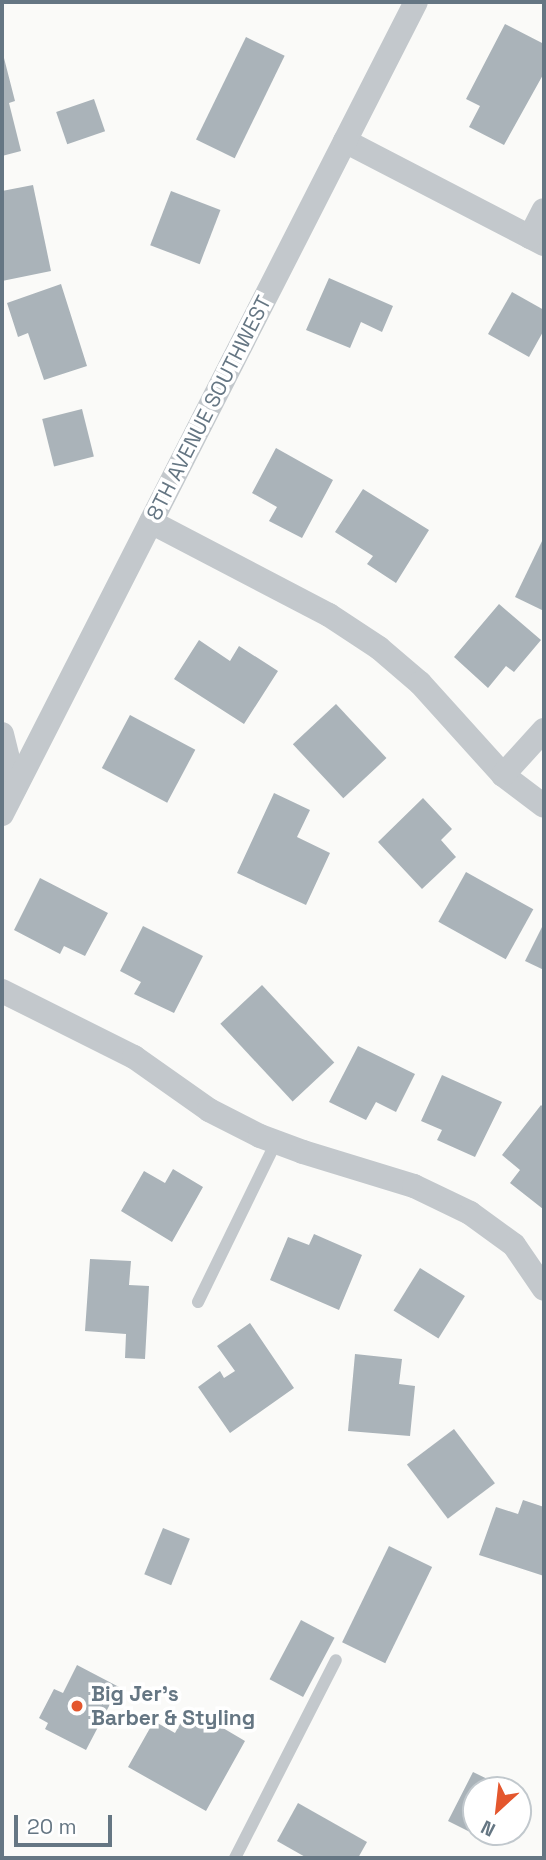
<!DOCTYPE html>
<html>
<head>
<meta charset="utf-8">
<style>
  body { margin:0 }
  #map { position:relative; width:546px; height:1860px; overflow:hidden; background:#fafaf8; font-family:"Space Grotesk",sans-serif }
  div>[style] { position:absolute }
  .building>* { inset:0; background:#aab3b9; transform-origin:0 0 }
  .lane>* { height:12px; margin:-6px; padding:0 6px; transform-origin:6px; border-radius:6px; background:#c3c8cc }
  .street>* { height:24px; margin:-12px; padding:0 12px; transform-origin:12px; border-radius:12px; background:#c3c8cc }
  .dots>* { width:19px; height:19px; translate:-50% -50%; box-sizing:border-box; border:4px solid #fff; border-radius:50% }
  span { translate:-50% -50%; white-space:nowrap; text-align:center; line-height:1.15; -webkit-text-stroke:7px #fff; paint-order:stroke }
  .street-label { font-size:21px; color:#657683 }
  .poi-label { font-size:21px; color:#657683; font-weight:700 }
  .left { translate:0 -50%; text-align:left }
  .frame { position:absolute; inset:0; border:4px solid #657683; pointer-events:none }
  .north { position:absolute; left:462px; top:1776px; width:70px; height:70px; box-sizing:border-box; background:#fff; border:2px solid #c1c8cd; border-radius:50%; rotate:207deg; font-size:19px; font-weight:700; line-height:28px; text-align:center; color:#657683 }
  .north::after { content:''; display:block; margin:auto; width:24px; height:32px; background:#e4572e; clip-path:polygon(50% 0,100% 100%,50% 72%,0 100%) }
  .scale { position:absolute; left:14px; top:1815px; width:98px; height:32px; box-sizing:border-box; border:4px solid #657683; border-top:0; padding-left:9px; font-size:21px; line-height:24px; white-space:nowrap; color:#657683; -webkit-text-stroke:5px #fff; paint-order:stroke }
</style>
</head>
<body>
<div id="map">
  <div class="building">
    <i style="clip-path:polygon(505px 24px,544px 44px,544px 73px,504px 145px,469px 127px,480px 106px,466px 99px)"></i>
    <i style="left:246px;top:37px;width:43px;height:114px;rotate:26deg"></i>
    <i style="clip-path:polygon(4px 58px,15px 101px,9px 103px,21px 151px,2px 156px)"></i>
    <i style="left:94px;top:99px;width:34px;height:40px;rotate:71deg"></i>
    <i style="clip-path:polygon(33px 185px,51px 271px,2px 281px,2px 191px)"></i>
    <i style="left:171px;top:191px;width:53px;height:58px;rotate:21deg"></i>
    <i style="clip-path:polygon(329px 278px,393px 306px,382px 332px,361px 322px,350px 348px,306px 330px)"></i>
    <i style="clip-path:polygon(61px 284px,87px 366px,44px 380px,28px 333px,18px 337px,7px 303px)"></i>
    <i style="clip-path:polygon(512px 292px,544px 310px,544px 330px,529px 357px,488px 334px)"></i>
    <i style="left:82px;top:409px;width:49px;height:41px;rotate:76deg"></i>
    <i style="clip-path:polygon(276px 448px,333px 480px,302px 538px,269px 521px,277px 507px,252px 493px)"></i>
    <i style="clip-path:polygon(363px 489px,429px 530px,396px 583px,367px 564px,373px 556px,335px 532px)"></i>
    <i style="clip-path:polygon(544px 537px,544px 611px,515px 597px)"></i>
    <i style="clip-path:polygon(499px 604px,541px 640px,514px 672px,506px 666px,488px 688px,454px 657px)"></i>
    <i style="clip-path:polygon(199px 640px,230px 661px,239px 646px,278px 671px,244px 724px,174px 679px)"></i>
    <i style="left:336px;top:704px;width:74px;height:59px;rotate:47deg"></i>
    <i style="left:130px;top:715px;width:74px;height:60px;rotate:28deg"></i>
    <i style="clip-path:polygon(274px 793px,310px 810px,297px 837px,330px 853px,306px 905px,237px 873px)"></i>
    <i style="clip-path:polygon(423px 798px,452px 829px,441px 840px,456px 857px,422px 889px,378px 842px)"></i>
    <i style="left:466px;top:872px;width:77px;height:57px;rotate:29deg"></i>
    <i style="clip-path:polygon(40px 878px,108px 913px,85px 956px,64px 946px,60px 954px,14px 930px)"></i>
    <i style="clip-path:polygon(544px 923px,544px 970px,525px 961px)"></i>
    <i style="clip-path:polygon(143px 926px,203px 956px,174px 1013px,134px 994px,141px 982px,120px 971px)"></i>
    <i style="left:262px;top:985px;width:106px;height:57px;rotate:47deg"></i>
    <i style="clip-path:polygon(358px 1046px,415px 1074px,396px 1112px,376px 1102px,366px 1120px,329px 1102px)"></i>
    <i style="clip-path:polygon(442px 1075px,502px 1102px,475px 1157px,437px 1140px,442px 1130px,421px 1121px)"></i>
    <i style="clip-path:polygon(541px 1105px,544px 1108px,543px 1209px,510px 1183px,520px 1170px,502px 1155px)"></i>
    <i style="clip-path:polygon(173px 1169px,203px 1187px,172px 1242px,121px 1211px,144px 1171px,165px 1183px)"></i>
    <i style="clip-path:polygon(314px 1234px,362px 1255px,339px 1310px,270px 1280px,288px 1237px,309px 1245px)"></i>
    <i style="clip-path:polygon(90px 1259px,131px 1261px,129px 1285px,149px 1286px,145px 1359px,125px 1358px,126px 1334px,85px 1331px)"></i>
    <i style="left:420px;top:1268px;width:53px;height:50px;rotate:32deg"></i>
    <i style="clip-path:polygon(250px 1323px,294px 1388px,230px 1433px,198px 1387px,220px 1371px,224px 1378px,235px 1371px,217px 1346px)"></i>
    <i style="clip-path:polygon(355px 1354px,402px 1359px,399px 1384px,415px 1386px,410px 1436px,348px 1431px)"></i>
    <i style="left:454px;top:1429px;width:68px;height:59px;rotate:53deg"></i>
    <i style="clip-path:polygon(523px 1500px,544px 1507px,544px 1576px,479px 1555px,496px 1507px,518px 1514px)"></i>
    <i style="left:163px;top:1528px;width:29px;height:50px;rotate:22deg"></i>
    <i style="left:389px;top:1546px;width:48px;height:107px;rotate:26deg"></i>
    <i style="left:301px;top:1620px;width:38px;height:67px;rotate:28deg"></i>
    <i style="clip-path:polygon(77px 1665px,119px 1687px,86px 1750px,45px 1729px,48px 1723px,39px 1718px,54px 1689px,63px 1693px)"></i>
    <i style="clip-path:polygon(189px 1708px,245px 1741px,206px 1811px,128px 1767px,154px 1721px,175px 1733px)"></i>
    <i style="clip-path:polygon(473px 1772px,506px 1788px,476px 1790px,476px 1832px,483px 1832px,480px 1837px,448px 1821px)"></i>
    <i style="clip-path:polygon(298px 1803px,367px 1842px,358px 1858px,307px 1858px,277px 1841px)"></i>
  </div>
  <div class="lane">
    <i style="left:198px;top:1302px;width:178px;rotate:-64deg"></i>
    <i style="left:235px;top:1858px;width:222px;rotate:-63deg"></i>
  </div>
  <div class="street">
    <i style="left:345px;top:141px;width:224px;rotate:27.4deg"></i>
    <i style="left:530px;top:237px;width:30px;rotate:-63deg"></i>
    <i style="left:151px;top:522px;width:201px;rotate:27.6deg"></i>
    <i style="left:329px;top:615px;width:60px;rotate:33.4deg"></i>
    <i style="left:379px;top:648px;width:54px;rotate:40.5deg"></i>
    <i style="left:420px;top:683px;width:124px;rotate:47.9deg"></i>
    <i style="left:503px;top:775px;width:51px;rotate:37.1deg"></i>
    <i style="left:2px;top:734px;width:55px;rotate:76.2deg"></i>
    <i style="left:503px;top:775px;width:61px;rotate:-47.7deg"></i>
    <i style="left:2px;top:814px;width:911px;rotate:-62.99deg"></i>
    <i style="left:2px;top:991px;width:148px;rotate:26.6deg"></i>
    <i style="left:134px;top:1057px;width:92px;rotate:35.2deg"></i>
    <i style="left:209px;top:1110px;width:57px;rotate:27deg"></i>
    <i style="left:260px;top:1136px;width:46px;rotate:20.4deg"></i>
    <i style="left:303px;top:1152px;width:116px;rotate:17deg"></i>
    <i style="left:414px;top:1186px;width:62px;rotate:25.7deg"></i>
    <i style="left:470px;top:1213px;width:54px;rotate:36deg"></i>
    <i style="left:514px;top:1245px;width:53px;rotate:55.7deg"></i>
  </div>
  <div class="dots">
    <i style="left:77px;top:1706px;background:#e4572e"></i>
  </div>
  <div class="street-label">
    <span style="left:209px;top:408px;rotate:-63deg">8TH AVENUE SOUTHWEST</span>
  </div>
  <div class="poi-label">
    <span class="left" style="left:91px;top:1706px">Big Jer's<br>Barber &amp; Styling</span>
  </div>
  <div class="frame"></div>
  <div class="north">N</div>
  <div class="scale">20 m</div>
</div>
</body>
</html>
